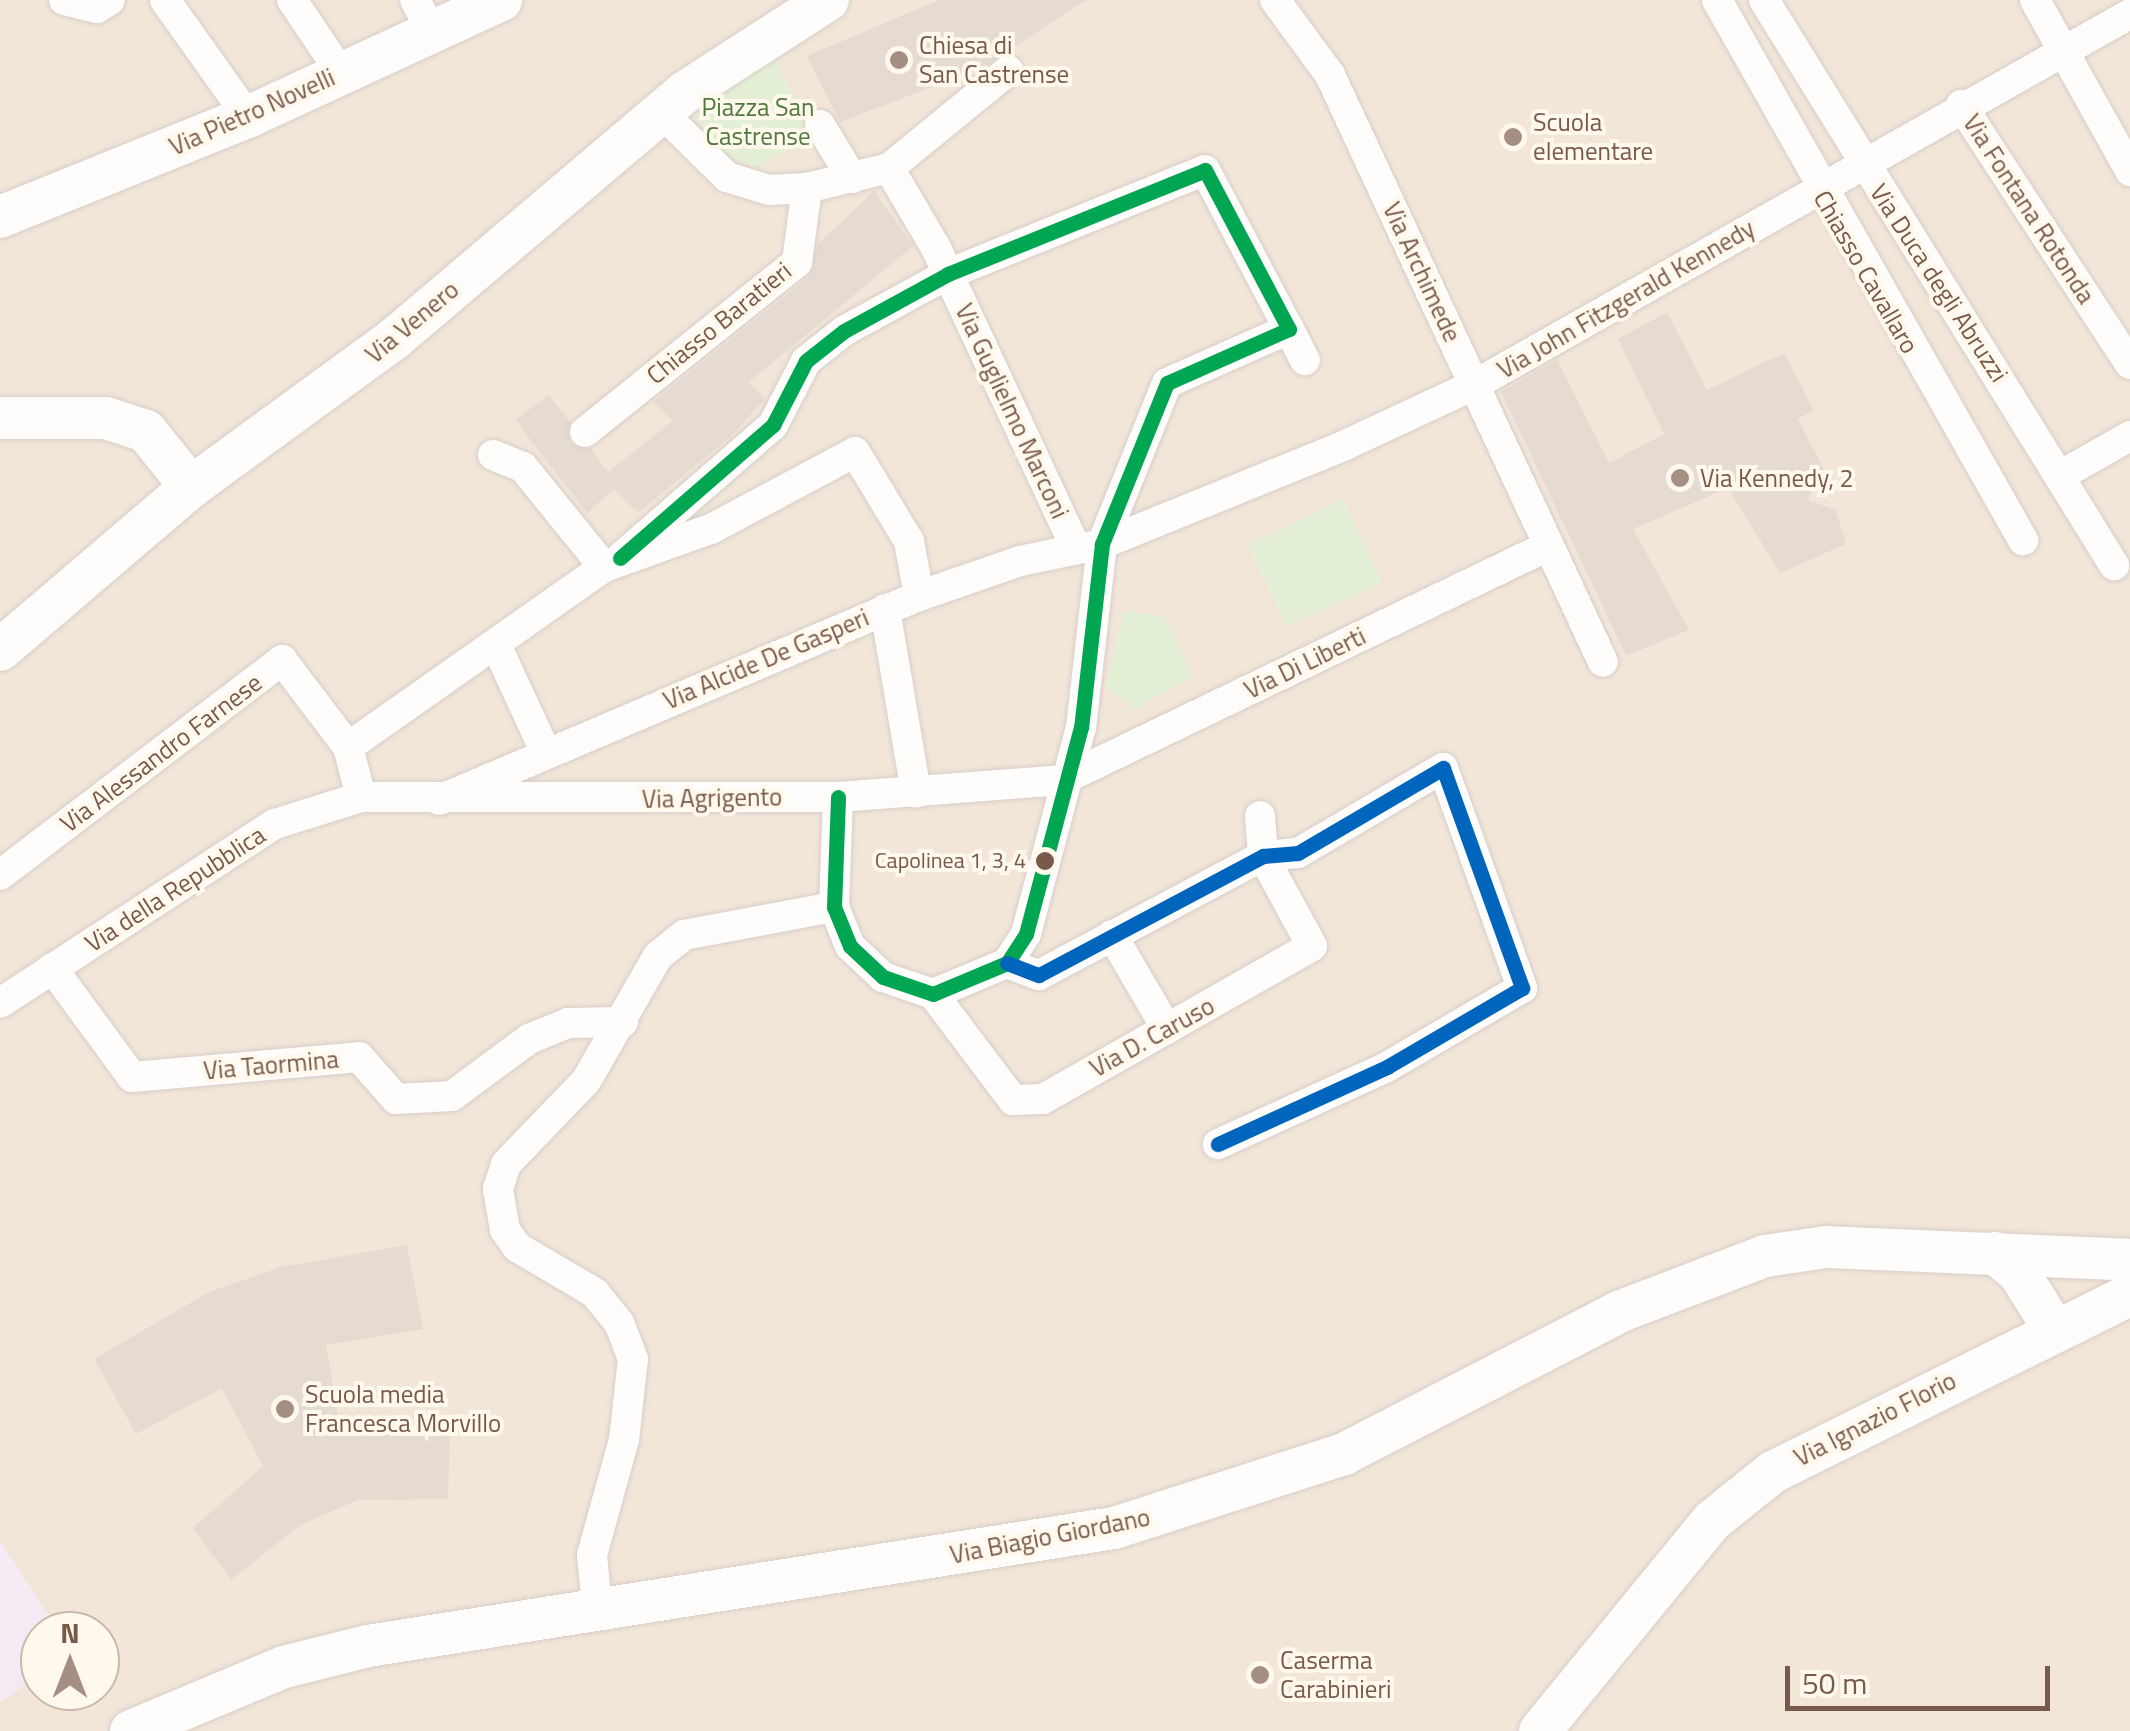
<!DOCTYPE html>
<html>
<head>
<meta charset="utf-8">
<style>
  body { margin:0 }
  #map { position:relative; width:2130px; height:1731px; overflow:hidden; background:#f8f3ec; font-family:"Titillium Web",sans-serif }
  div>[style] { position:absolute }
  .residential>* { inset:0; background:#f2e6d9 }
  .education>* { inset:0; background:#f4eaf4 }
  .green>* { inset:0; background:#e4f0d5; transform-origin:0 0 }
  .building>* { inset:0; background:#e5dbd3 }
  .roads { filter:drop-shadow(0 0 2px #d7cec8) drop-shadow(0 0 2px #d7cec8) }
  .street>* { height:30px; margin:-15px; padding:0 15px; transform-origin:15px; border-radius:15px; background:#fefdfc }
  .secondary>* { height:42px; margin:-21px; padding:0 21px; transform-origin:21px; border-radius:21px; background:#fefdfc }
  .bus-1>* { height:15px; margin:-7.5px; padding:0 7.5px; transform-origin:7.5px; border-radius:7.5px; background:#00a651 }
  .bus-2>* { height:15px; margin:-7.5px; padding:0 7.5px; transform-origin:7.5px; border-radius:7.5px; background:#0065bd }
  .dots>* { width:28px; height:28px; translate:-50% -50%; box-sizing:border-box; border:5px solid #fff8ed; border-radius:50% }
  span { translate:-50% -50%; white-space:nowrap; text-align:center; line-height:1.15; -webkit-text-stroke:8px #fff8ed; paint-order:stroke }
  .bus-label { font-size:22px; color:#795949 }
  .right { translate:-100% -50%; text-align:right }
  .poi-label { font-size:25px; color:#795949 }
  .left { translate:0 -50%; text-align:left }
  .park-label { font-size:25px; color:#507a3d }
  .street-label { font-size:25px; color:#795949 }
  .north { position:absolute; left:20px; top:1611px; width:100px; height:100px; box-sizing:border-box; background:#fff8ed; border:2px solid #c9b8ab; border-radius:50%; rotate:0deg; font-size:28px; font-weight:700; line-height:40px; text-align:center; color:#795949 }
  .north::after { content:''; display:block; margin:auto; width:35px; height:45px; background:#a58f82; clip-path:polygon(50% 0,100% 100%,50% 72%,0 100%) }
  .scale { position:absolute; left:1785px; top:1666px; width:265px; height:45px; box-sizing:border-box; border:5px solid #795949; border-top:0; padding-left:12px; font-size:30px; line-height:35px; white-space:nowrap; color:#795949; -webkit-text-stroke:8px #fff8ed; paint-order:stroke }
</style>
</head>
<body>
<div id="map">
  <div class="residential">
    <i style="clip-path:polygon(evenodd,0 0,2130px 0,2130px 1731px,0 1731px,0 0,40px 1631px,100px 1631px,100px 1691px,40px 1691px,40px 1631px)"></i>
  </div>
  <div class="education">
    <i style="clip-path:polygon(0 1541px,59px 1631px,40px 1631px,40px 1676px,0 1702px)"></i>
  </div>
  <div class="green">
    <i style="clip-path:polygon(773px 58px,804px 113px,805px 140px,755px 168px,728px 156px,695px 116px)"></i>
    <i style="left:1343px;top:500px;width:91px;height:105px;rotate:65deg"></i>
    <i style="clip-path:polygon(1124px 611px,1164px 616px,1193px 676px,1135px 709px,1106px 686px)"></i>
  </div>
  <div class="building">
    <i style="clip-path:polygon(939px 0,1086px 0,982px 68px,840px 122px,807px 56px)"></i>
    <i style="clip-path:polygon(874px 191px,913px 246px,749px 382px,765px 399px,730px 437px,638px 513px,614px 489px,587px 513px,515px 420px,549px 395px,570px 422px,570px 443px,591px 449px,608px 472px,673px 421px,653px 402px,809px 277px,818px 244px)"></i>
    <i style="clip-path:polygon(1667px 312px,1707px 390px,1784px 353px,1814px 410px,1798px 419px,1823px 468px,1808px 500px,1836px 510px,1846px 544px,1780px 573px,1728px 488px,1633px 529px,1689px 630px,1626px 656px,1501px 392px,1557px 360px,1609px 463px,1664px 434px,1618px 339px)"></i>
    <i style="clip-path:polygon(407px 1245px,423px 1329px,326px 1345px,341px 1434px,450px 1430px,448px 1499px,358px 1500px,300px 1525px,231px 1580px,193px 1528px,263px 1466px,222px 1388px,136px 1434px,94px 1359px,209px 1292px,281px 1267px)"></i>
  </div>
  <div class="roads">
    <div class="street">
      <i style="left:64px;top:0;width:34px;rotate:14deg"></i>
      <i style="left:97px;top:8px;width:15px;rotate:-32deg"></i>
      <i style="left:165px;top:0;width:143px;rotate:54.6deg"></i>
      <i style="left:292px;top:0;width:88px;rotate:56.1deg"></i>
      <i style="left:415px;top:0;width:34px;rotate:62deg"></i>
      <i style="left:1275px;top:0;width:93px;rotate:53.7deg"></i>
      <i style="left:1330px;top:75px;width:647px;rotate:65.06deg"></i>
      <i style="left:1717px;top:0;width:621px;rotate:60.46deg"></i>
      <i style="left:1764px;top:0;width:665px;rotate:58.22deg"></i>
      <i style="left:2035px;top:0;width:196px;rotate:60.9deg"></i>
      <i style="left:1961px;top:105px;width:309px;rotate:56.9deg"></i>
      <i style="left:661px;top:112px;width:93px;rotate:44.6deg"></i>
      <i style="left:727px;top:177px;width:44px;rotate:17.2deg"></i>
      <i style="left:769px;top:190px;width:38px;rotate:-3deg"></i>
      <i style="left:807px;top:188px;width:84px;rotate:-13.7deg"></i>
      <i style="left:889px;top:168px;width:154px;rotate:-39.2deg"></i>
      <i style="left:820px;top:125px;width:62px;rotate:58.9deg"></i>
      <i style="left:889px;top:168px;width:93px;rotate:59.6deg"></i>
      <i style="left:936px;top:248px;width:331px;rotate:65deg"></i>
      <i style="left:1289px;top:329px;width:35px;rotate:63deg"></i>
      <i style="left:585px;top:432px;width:272px;rotate:-38.7deg"></i>
      <i style="left:797px;top:262px;width:75px;rotate:-82.3deg"></i>
      <i style="left:493px;top:455px;width:32px;rotate:22deg"></i>
      <i style="left:523px;top:467px;width:129px;rotate:51deg"></i>
      <i style="left:2063px;top:474px;width:77px;rotate:-29.6deg"></i>
      <i style="left:620px;top:558px;width:203px;rotate:-41deg"></i>
      <i style="left:773px;top:425px;width:72px;rotate:-62.7deg"></i>
      <i style="left:806px;top:361px;width:48px;rotate:-38.3deg"></i>
      <i style="left:844px;top:331px;width:119px;rotate:-28.7deg"></i>
      <i style="left:948px;top:274px;width:277px;rotate:-22deg"></i>
      <i style="left:1205px;top:170px;width:180px;rotate:62.2deg"></i>
      <i style="left:1289px;top:329px;width:133px;rotate:156.1deg"></i>
      <i style="left:1167px;top:383px;width:174px;rotate:112deg"></i>
      <i style="left:1102px;top:544px;width:184px;rotate:96.5deg"></i>
      <i style="left:1081px;top:727px;width:214px;rotate:104.9deg"></i>
      <i style="left:1026px;top:934px;width:35px;rotate:123deg"></i>
      <i style="left:1007px;top:963px;width:80px;rotate:157.3deg"></i>
      <i style="left:933px;top:994px;width:53px;rotate:-161.2deg"></i>
      <i style="left:883px;top:977px;width:45px;rotate:-136.8deg"></i>
      <i style="left:850px;top:946px;width:42px;rotate:-112.3deg"></i>
      <i style="left:834px;top:907px;width:110px;rotate:-87.9deg"></i>
      <i style="left:885px;top:609px;width:186px;rotate:80.4deg"></i>
      <i style="left:497px;top:647px;width:115px;rotate:65.2deg"></i>
      <i style="left:348px;top:747px;width:313px;rotate:-35.1deg"></i>
      <i style="left:604px;top:567px;width:114px;rotate:-19.6deg"></i>
      <i style="left:711px;top:529px;width:163px;rotate:-28.1deg"></i>
      <i style="left:855px;top:452px;width:104px;rotate:58.8deg"></i>
      <i style="left:909px;top:541px;width:56px;rotate:79.7deg"></i>
      <i style="left:439px;top:800px;width:522px;rotate:-23.03deg"></i>
      <i style="left:919px;top:596px;width:107px;rotate:-19.1deg"></i>
      <i style="left:1020px;top:561px;width:84px;rotate:-11.7deg"></i>
      <i style="left:1102px;top:544px;width:260px;rotate:-22.1deg"></i>
      <i style="left:1343px;top:446px;width:147px;rotate:-25deg"></i>
      <i style="left:1476px;top:384px;width:751px;rotate:-29.5deg"></i>
      <i style="left:0;top:875px;width:355px;rotate:-37.3deg"></i>
      <i style="left:282px;top:660px;width:109px;rotate:52.8deg"></i>
      <i style="left:348px;top:747px;width:52px;rotate:75.4deg"></i>
      <i style="left:1112px;top:935px;width:109px;rotate:59.7deg"></i>
      <i style="left:1007px;top:963px;width:34px;rotate:21deg"></i>
      <i style="left:1039px;top:975px;width:254px;rotate:-28deg"></i>
      <i style="left:1263px;top:856px;width:35px;rotate:-5deg"></i>
      <i style="left:1298px;top:853px;width:168px;rotate:-30.4deg"></i>
      <i style="left:1443px;top:768px;width:234px;rotate:70.2deg"></i>
      <i style="left:1522px;top:988px;width:156px;rotate:149.7deg"></i>
      <i style="left:1387px;top:1067px;width:186px;rotate:155.5deg"></i>
      <i style="left:52px;top:968px;width:135px;rotate:53.7deg"></i>
      <i style="left:132px;top:1077px;width:228px;rotate:-5deg"></i>
      <i style="left:359px;top:1057px;width:56px;rotate:48.6deg"></i>
      <i style="left:396px;top:1099px;width:56px;rotate:-3.1deg"></i>
      <i style="left:452px;top:1096px;width:96px;rotate:-36.5deg"></i>
      <i style="left:529px;top:1039px;width:42px;rotate:-22.3deg"></i>
      <i style="left:568px;top:1023px;width:55px;rotate:-1deg"></i>
      <i style="left:933px;top:994px;width:133px;rotate:53deg"></i>
      <i style="left:1013px;top:1100px;width:30px;rotate:-2deg"></i>
      <i style="left:1043px;top:1099px;width:309px;rotate:-29.6deg"></i>
      <i style="left:1312px;top:946px;width:102px;rotate:-118.6deg"></i>
      <i style="left:1263px;top:856px;width:40px;rotate:-94.3deg"></i>
      <i style="left:0;top:1003px;width:328px;rotate:-33.1deg"></i>
      <i style="left:275px;top:824px;width:90px;rotate:-17.4deg"></i>
      <i style="left:361px;top:797px;width:477px"></i>
      <i style="left:838px;top:797px;width:225px;rotate:-4.3deg"></i>
      <i style="left:1062px;top:780px;width:539px;rotate:-25.71deg"></i>
      <i style="left:597px;top:1607px;width:52px;rotate:-95.5deg"></i>
      <i style="left:592px;top:1555px;width:119px;rotate:-74.5deg"></i>
      <i style="left:624px;top:1440px;width:81px;rotate:-83.7deg"></i>
      <i style="left:633px;top:1359px;width:39px;rotate:-111deg"></i>
      <i style="left:619px;top:1323px;width:38px;rotate:-129deg"></i>
      <i style="left:595px;top:1293px;width:91px;rotate:-149.5deg"></i>
      <i style="left:517px;top:1247px;width:21px;rotate:-125deg"></i>
      <i style="left:505px;top:1230px;width:42px;rotate:-99.7deg"></i>
      <i style="left:498px;top:1189px;width:26px;rotate:-72deg"></i>
      <i style="left:506px;top:1164px;width:115px;rotate:-46.1deg"></i>
      <i style="left:586px;top:1081px;width:144px;rotate:-60.1deg"></i>
      <i style="left:658px;top:956px;width:33px;rotate:-39deg"></i>
      <i style="left:684px;top:935px;width:153px;rotate:-10.6deg"></i>
    </div>
    <div class="secondary">
      <i style="left:0;top:217px;width:267px;rotate:-22deg"></i>
      <i style="left:248px;top:117px;width:279px;rotate:-24.8deg"></i>
      <i style="left:0;top:418px;width:106px"></i>
      <i style="left:106px;top:418px;width:42px;rotate:18deg"></i>
      <i style="left:146px;top:431px;width:72px;rotate:51.2deg"></i>
      <i style="left:0;top:650px;width:251px;rotate:-40.5deg"></i>
      <i style="left:191px;top:487px;width:251px;rotate:-36.1deg"></i>
      <i style="left:394px;top:339px;width:382px;rotate:-40.3deg"></i>
      <i style="left:685px;top:92px;width:170px;rotate:-32.8deg"></i>
      <i style="left:1995px;top:1253px;width:31px;rotate:40deg"></i>
      <i style="left:2019px;top:1273px;width:68px;rotate:58.2deg"></i>
      <i style="left:131px;top:1731px;width:166px;rotate:-22.7deg"></i>
      <i style="left:284px;top:1667px;width:87px;rotate:-14deg"></i>
      <i style="left:368px;top:1646px;width:755px;rotate:-8.99deg"></i>
      <i style="left:1114px;top:1528px;width:242px;rotate:-17.8deg"></i>
      <i style="left:1344px;top:1454px;width:312px;rotate:-27.3deg"></i>
      <i style="left:1621px;top:1311px;width:154px;rotate:-20.9deg"></i>
      <i style="left:1765px;top:1256px;width:62px;rotate:-8.4deg"></i>
      <i style="left:1826px;top:1247px;width:304px;rotate:2.4deg"></i>
      <i style="left:1540px;top:1731px;width:271px;rotate:-50.7deg"></i>
      <i style="left:1712px;top:1521px;width:78px;rotate:-38.8deg"></i>
      <i style="left:1773px;top:1472px;width:398px;rotate:-26.4deg"></i>
    </div>
  </div>
  <div class="bus-1">
    <i style="left:620px;top:558px;width:203px;rotate:-41deg"></i>
    <i style="left:773px;top:425px;width:72px;rotate:-62.7deg"></i>
    <i style="left:806px;top:361px;width:48px;rotate:-38.3deg"></i>
    <i style="left:844px;top:331px;width:119px;rotate:-28.7deg"></i>
    <i style="left:948px;top:274px;width:277px;rotate:-22deg"></i>
    <i style="left:1205px;top:170px;width:180px;rotate:62.2deg"></i>
    <i style="left:1289px;top:329px;width:133px;rotate:156.1deg"></i>
    <i style="left:1167px;top:383px;width:174px;rotate:112deg"></i>
    <i style="left:1102px;top:544px;width:184px;rotate:96.5deg"></i>
    <i style="left:1081px;top:727px;width:214px;rotate:104.9deg"></i>
    <i style="left:1026px;top:934px;width:35px;rotate:123deg"></i>
    <i style="left:1007px;top:963px;width:80px;rotate:157.3deg"></i>
    <i style="left:933px;top:994px;width:53px;rotate:-161.2deg"></i>
    <i style="left:883px;top:977px;width:45px;rotate:-136.8deg"></i>
    <i style="left:850px;top:946px;width:42px;rotate:-112.3deg"></i>
    <i style="left:834px;top:907px;width:110px;rotate:-87.9deg"></i>
  </div>
  <div class="bus-2">
    <i style="left:1007px;top:963px;width:34px;rotate:21deg"></i>
    <i style="left:1039px;top:975px;width:254px;rotate:-28deg"></i>
    <i style="left:1263px;top:856px;width:35px;rotate:-5deg"></i>
    <i style="left:1298px;top:853px;width:168px;rotate:-30.4deg"></i>
    <i style="left:1443px;top:768px;width:234px;rotate:70.2deg"></i>
    <i style="left:1522px;top:988px;width:156px;rotate:149.7deg"></i>
    <i style="left:1387px;top:1067px;width:186px;rotate:155.5deg"></i>
  </div>
  <div class="dots">
    <i style="left:899px;top:60px;background:#a58f82"></i>
    <i style="left:1513px;top:137px;background:#a58f82"></i>
    <i style="left:1680px;top:478px;background:#a58f82"></i>
    <i style="left:1045px;top:861px;background:#795949"></i>
    <i style="left:285px;top:1409px;background:#a58f82"></i>
    <i style="left:1260px;top:1675px;background:#a58f82"></i>
  </div>
  <div class="bus-label">
    <span class="right" style="left:1026px;top:861px">Capolinea 1, 3, 4</span>
  </div>
  <div class="poi-label">
    <span class="left" style="left:919px;top:60px">Chiesa di<br>San Castrense</span>
    <span class="left" style="left:1533px;top:137px">Scuola<br>elementare</span>
    <span class="left" style="left:1700px;top:478px">Via Kennedy, 2</span>
    <span class="left" style="left:305px;top:1409px">Scuola media<br>Francesca Morvillo</span>
    <span class="left" style="left:1280px;top:1675px">Caserma<br>Carabinieri</span>
  </div>
  <div class="park-label">
    <span style="left:758px;top:122px">Piazza San<br>Castrense</span>
  </div>
  <div class="street-label">
    <span style="left:252px;top:112px;rotate:-24deg">Via Pietro Novelli</span>
    <span style="left:2029px;top:209px;rotate:57deg">Via Fontana Rotonda</span>
    <span style="left:1422px;top:272px;rotate:65deg">Via Archimede</span>
    <span style="left:1866px;top:272px;rotate:60deg">Chiasso Cavallaro</span>
    <span style="left:1939px;top:283px;rotate:57deg">Via Duca degli Abruzzi</span>
    <span style="left:1626px;top:299px;rotate:-30deg">Via John Fitzgerald Kennedy</span>
    <span style="left:412px;top:322px;rotate:-40deg">Via Venero</span>
    <span style="left:719px;top:323px;rotate:-39deg">Chiasso Baratieri</span>
    <span style="left:1012px;top:411px;rotate:65deg">Via Guglielmo Marconi</span>
    <span style="left:766px;top:659px;rotate:-23deg">Via Alcide De Gasperi</span>
    <span style="left:1305px;top:663px;rotate:-26deg">Via Di Liberti</span>
    <span style="left:161px;top:753px;rotate:-37deg">Via Alessandro Farnese</span>
    <span style="left:712px;top:798px;rotate:-1deg">Via Agrigento</span>
    <span style="left:175px;top:889px;rotate:-33deg">Via della Repubblica</span>
    <span style="left:1152px;top:1037px;rotate:-29deg">Via D. Caruso</span>
    <span style="left:271px;top:1065px;rotate:-5deg">Via Taormina</span>
    <span style="left:1875px;top:1419px;rotate:-27deg">Via Ignazio Florio</span>
    <span style="left:1050px;top:1536px;rotate:-11deg">Via Biagio Giordano</span>
  </div>
  <div class="north">N</div>
  <div class="scale">50 m</div>
</div>
</body>
</html>
